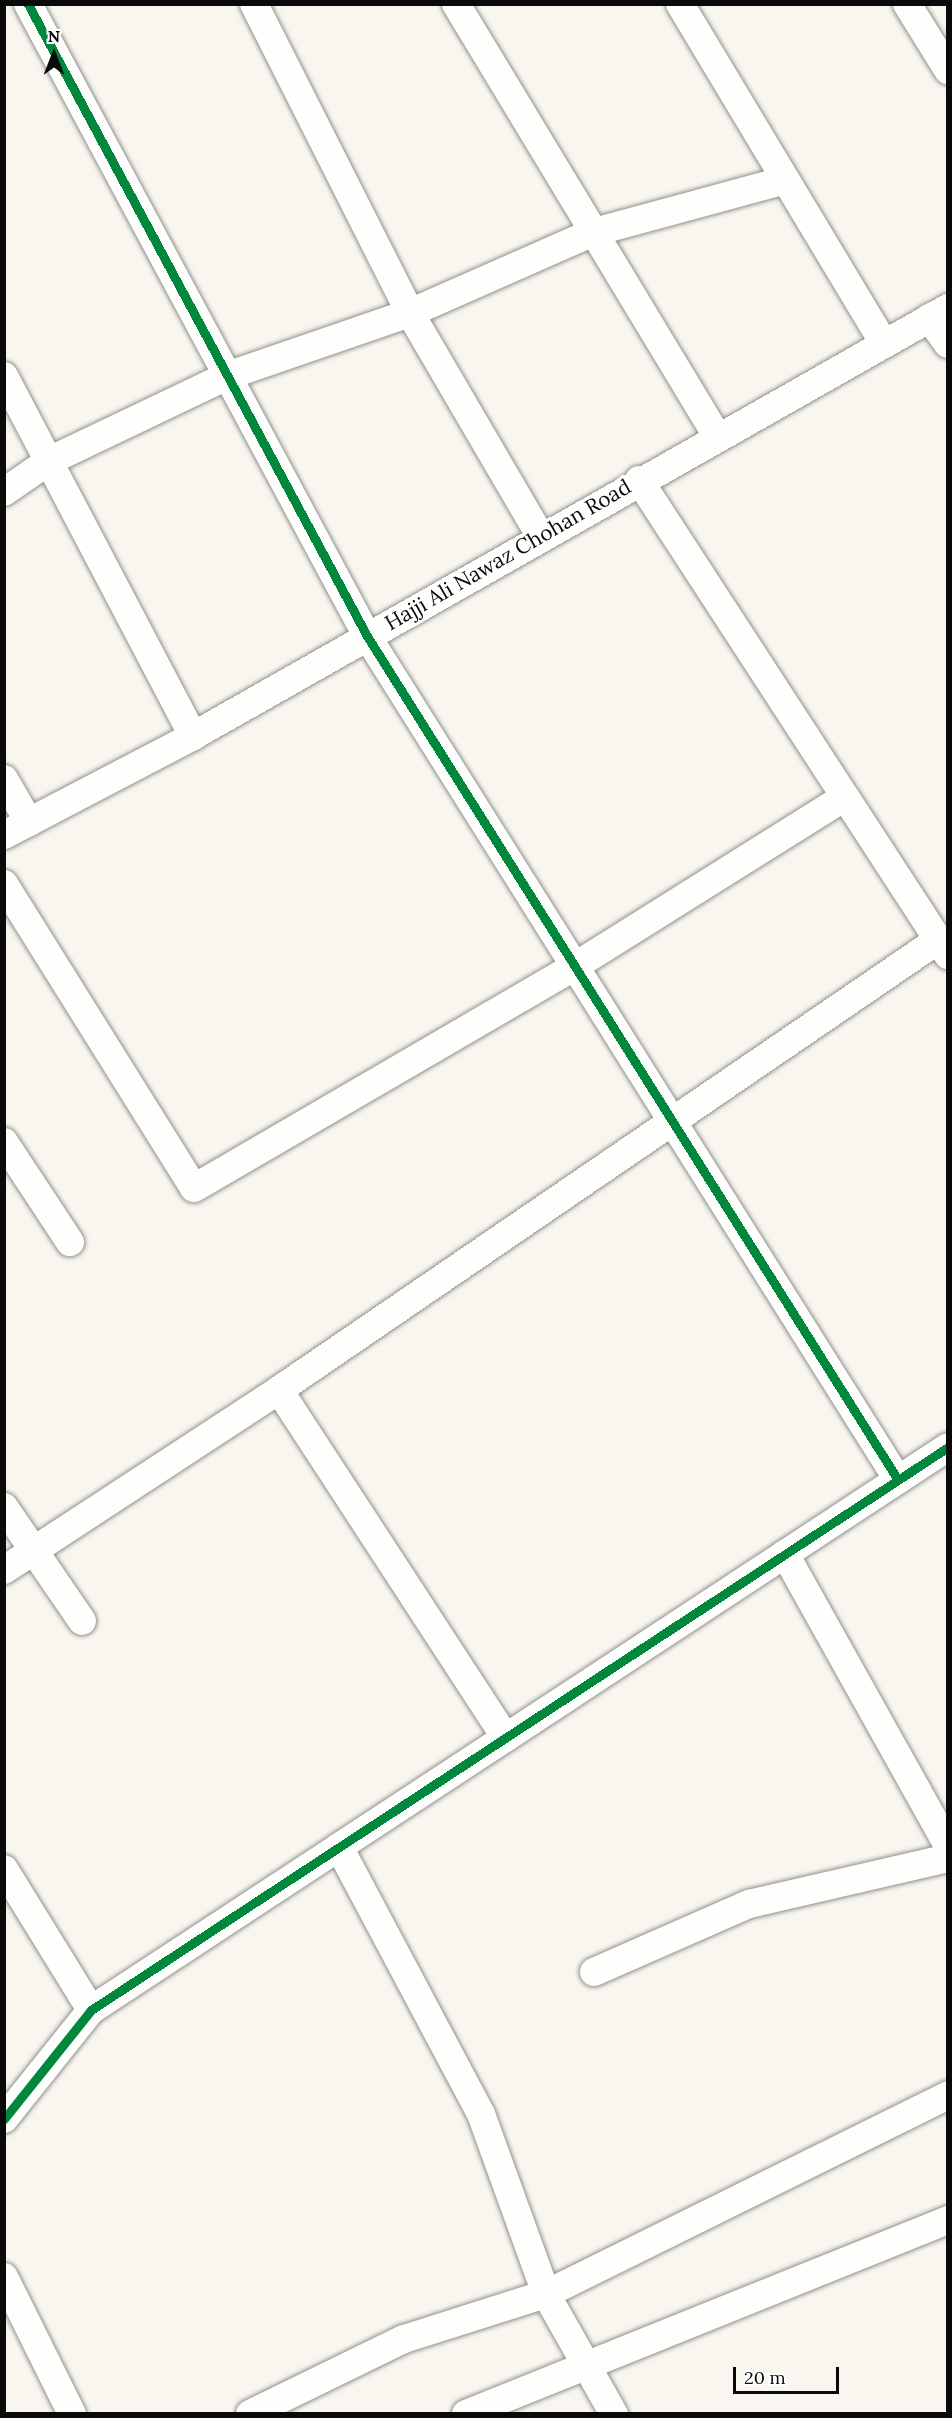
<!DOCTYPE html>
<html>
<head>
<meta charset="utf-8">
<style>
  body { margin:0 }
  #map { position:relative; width:952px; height:2418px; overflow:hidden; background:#f8f6ee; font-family:Lora,serif }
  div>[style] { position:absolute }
  .roads { filter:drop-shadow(0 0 2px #91908d) drop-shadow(0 0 2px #91908d) }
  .street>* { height:28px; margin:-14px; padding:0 14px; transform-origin:14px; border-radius:14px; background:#fefefc }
  .cycleway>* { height:9px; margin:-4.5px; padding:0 4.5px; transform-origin:4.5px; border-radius:4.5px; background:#00873e }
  span { translate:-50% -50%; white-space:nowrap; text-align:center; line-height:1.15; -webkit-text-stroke:6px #fff; paint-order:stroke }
  .street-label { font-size:21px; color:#0a0a0a }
  .frame { position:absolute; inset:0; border:6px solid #0a0a0a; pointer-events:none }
  .north { position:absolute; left:24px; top:24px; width:60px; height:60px; -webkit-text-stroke:4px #fff; paint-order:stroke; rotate:0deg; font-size:16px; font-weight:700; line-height:24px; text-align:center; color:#0a0a0a }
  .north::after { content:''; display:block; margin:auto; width:21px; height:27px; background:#0a0a0a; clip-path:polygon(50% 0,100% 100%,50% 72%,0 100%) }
  .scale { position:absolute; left:733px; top:2367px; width:106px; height:27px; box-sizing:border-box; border:3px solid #0a0a0a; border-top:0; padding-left:8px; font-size:18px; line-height:21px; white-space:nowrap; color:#0a0a0a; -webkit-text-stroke:4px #fff; paint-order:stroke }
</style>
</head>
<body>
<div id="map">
  <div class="roads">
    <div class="street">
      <i style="left:28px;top:4px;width:717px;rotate:61.79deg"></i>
      <i style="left:367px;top:636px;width:997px;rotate:57.82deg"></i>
      <i style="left:254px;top:4px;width:346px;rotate:63.2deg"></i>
      <i style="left:410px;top:313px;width:259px;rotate:59.7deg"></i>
      <i style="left:456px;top:4px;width:505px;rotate:58.86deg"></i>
      <i style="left:680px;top:4px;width:394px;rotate:59deg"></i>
      <i style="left:907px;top:4px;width:78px;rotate:58.2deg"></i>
      <i style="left:929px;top:318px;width:32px;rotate:54deg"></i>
      <i style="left:4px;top:376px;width:407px;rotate:62.3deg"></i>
      <i style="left:639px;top:480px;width:567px;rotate:56.95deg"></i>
      <i style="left:4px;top:492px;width:55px;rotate:-34.6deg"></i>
      <i style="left:49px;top:461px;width:197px;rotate:-25.5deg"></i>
      <i style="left:227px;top:376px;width:194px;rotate:-19deg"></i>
      <i style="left:410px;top:313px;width:201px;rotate:-23.8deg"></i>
      <i style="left:594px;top:232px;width:198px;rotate:-15.2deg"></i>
      <i style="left:4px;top:779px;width:50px;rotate:59.8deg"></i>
      <i style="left:4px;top:835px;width:213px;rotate:-27.6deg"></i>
      <i style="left:193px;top:736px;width:868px;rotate:-29.55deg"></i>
      <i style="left:4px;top:884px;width:358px;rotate:58deg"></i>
      <i style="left:194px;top:1188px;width:443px;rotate:-30.2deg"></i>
      <i style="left:577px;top:965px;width:316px;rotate:-32.1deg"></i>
      <i style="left:4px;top:1142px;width:120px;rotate:56.6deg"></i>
      <i style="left:279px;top:1390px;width:415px;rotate:56.9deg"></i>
      <i style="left:4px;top:1507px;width:138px;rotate:55.6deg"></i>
      <i style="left:785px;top:1554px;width:334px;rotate:60.8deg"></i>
      <i style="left:4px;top:1570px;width:329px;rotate:-33.2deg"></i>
      <i style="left:279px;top:1390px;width:798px;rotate:-34.33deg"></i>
      <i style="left:339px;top:1847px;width:302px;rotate:62deg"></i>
      <i style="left:481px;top:2114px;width:191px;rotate:70.1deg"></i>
      <i style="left:546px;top:2294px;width:138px;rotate:60.5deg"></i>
      <i style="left:4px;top:1869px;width:166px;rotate:58.3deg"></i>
      <i style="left:594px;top:1972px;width:169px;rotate:-23.7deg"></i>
      <i style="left:749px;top:1904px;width:204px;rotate:-13deg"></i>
      <i style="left:4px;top:2119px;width:139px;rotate:-51.4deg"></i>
      <i style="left:91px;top:2010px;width:1025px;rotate:-33.3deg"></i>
      <i style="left:4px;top:2277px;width:153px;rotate:63.6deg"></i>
      <i style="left:250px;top:2414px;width:171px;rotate:-26deg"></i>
      <i style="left:404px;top:2339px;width:149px;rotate:-17.6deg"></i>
      <i style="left:546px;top:2294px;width:449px;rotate:-26.3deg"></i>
      <i style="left:466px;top:2414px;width:520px;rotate:-21.92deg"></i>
    </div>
  </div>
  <div class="cycleway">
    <i style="left:28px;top:4px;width:717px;rotate:61.79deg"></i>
    <i style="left:367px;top:636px;width:997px;rotate:57.82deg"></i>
    <i style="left:4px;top:2119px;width:139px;rotate:-51.4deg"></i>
    <i style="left:91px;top:2010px;width:1025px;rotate:-33.3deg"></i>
  </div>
  <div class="street-label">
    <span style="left:508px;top:555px;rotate:-30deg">Hajji Ali Nawaz Chohan Road</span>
  </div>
  <div class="frame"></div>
  <div class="north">N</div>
  <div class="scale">20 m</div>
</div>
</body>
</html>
